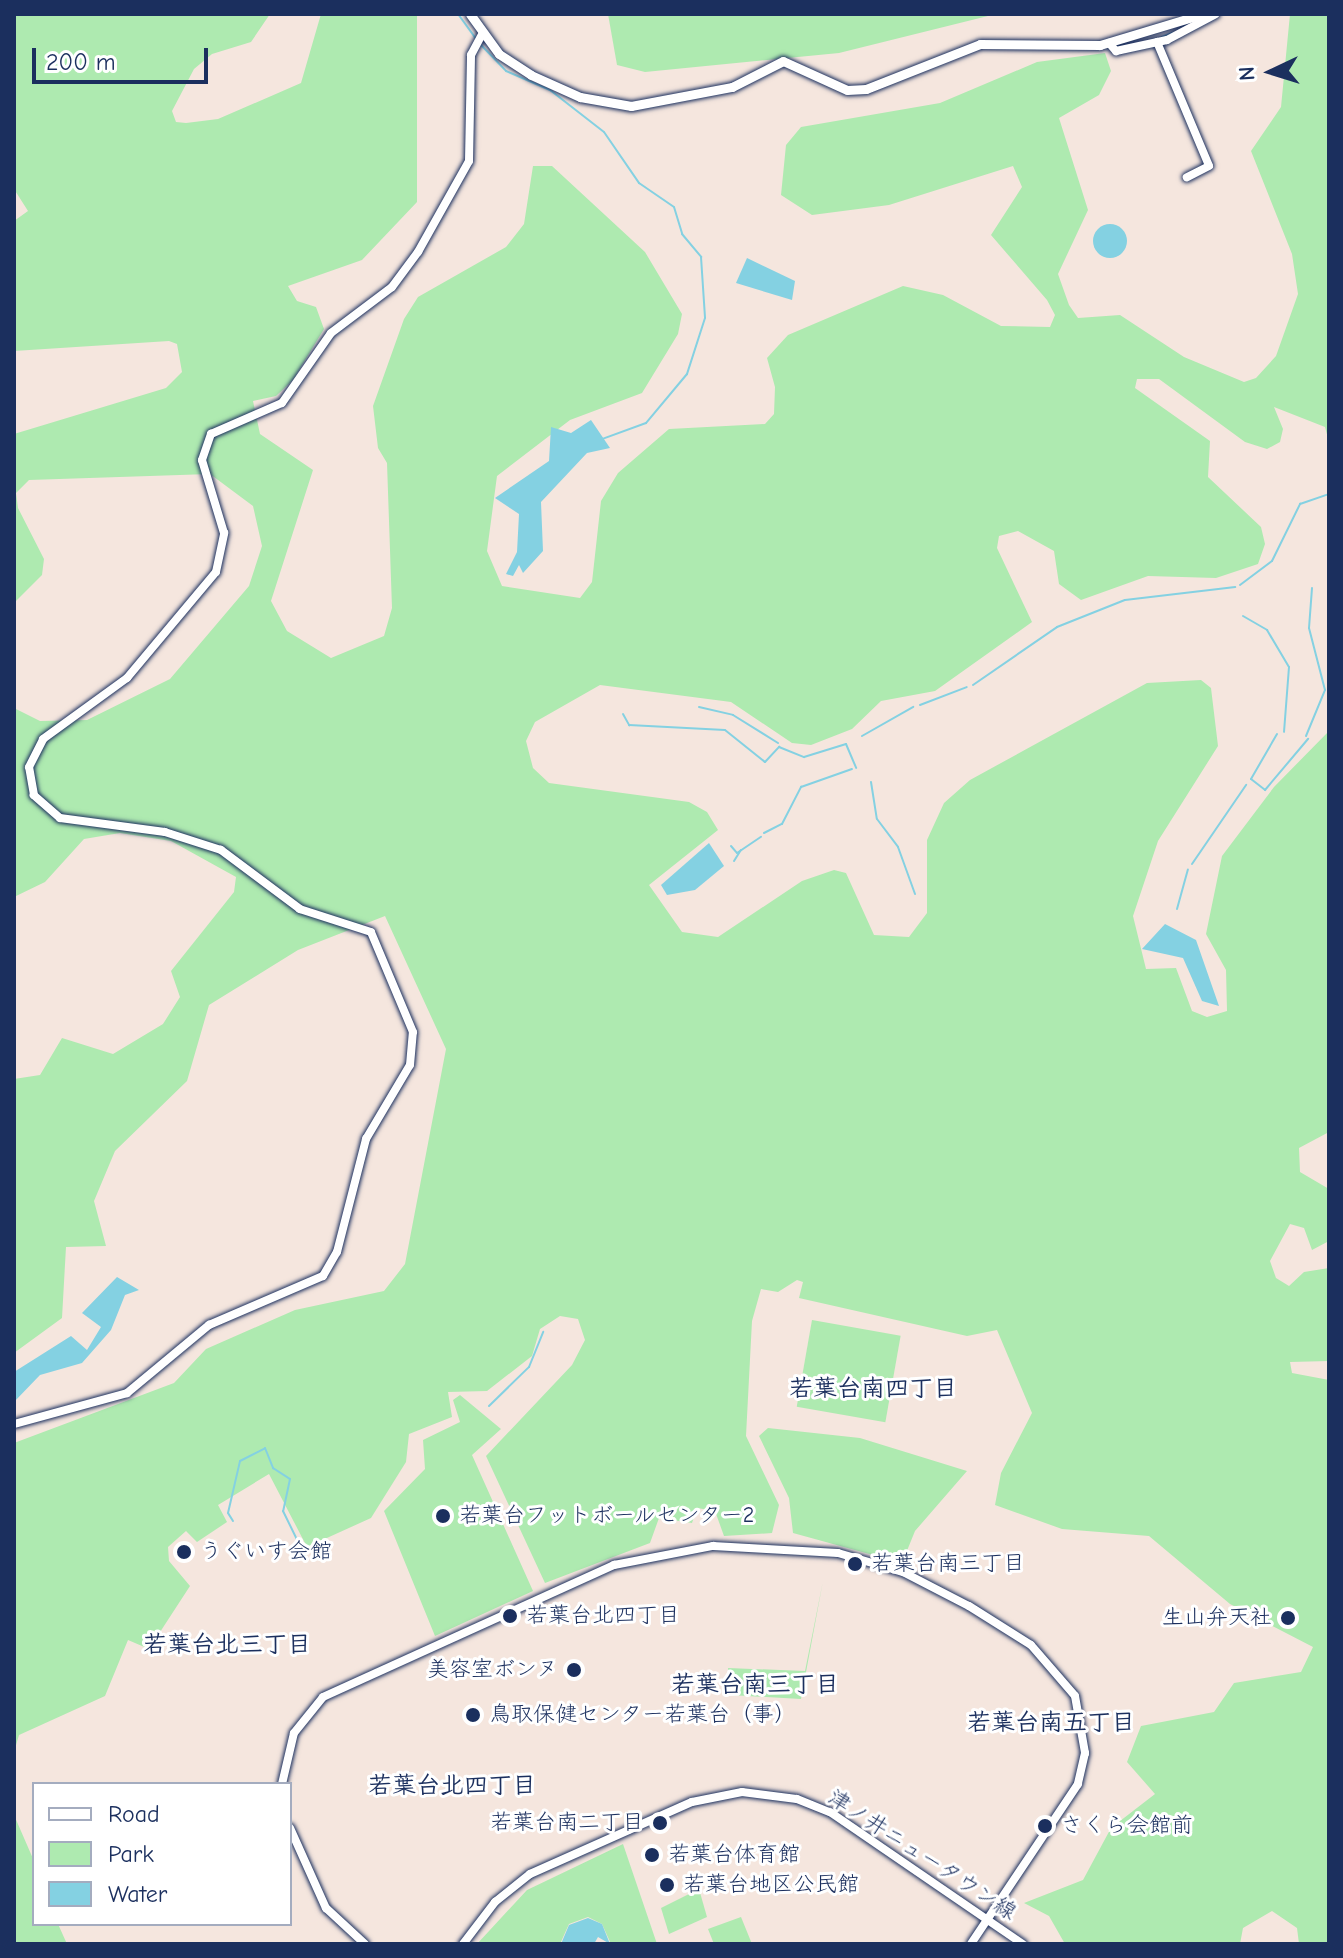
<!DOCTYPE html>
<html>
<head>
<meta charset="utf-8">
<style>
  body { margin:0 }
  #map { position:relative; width:1343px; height:1958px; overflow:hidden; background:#f5e6de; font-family:"Comic Neue","Klee One",sans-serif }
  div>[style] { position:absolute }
  .green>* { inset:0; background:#aeeab0; transform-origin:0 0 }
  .water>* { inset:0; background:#84d1e2 }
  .round { border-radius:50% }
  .stream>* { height:2px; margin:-1px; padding:0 1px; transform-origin:1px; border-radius:1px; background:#84d1e2 }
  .roads { filter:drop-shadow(0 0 2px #1b2f5e) drop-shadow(0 0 2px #1b2f5e) }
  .tertiary>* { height:8px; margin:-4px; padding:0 4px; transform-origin:4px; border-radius:4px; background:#fff }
  .secondary>* { height:9px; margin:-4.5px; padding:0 4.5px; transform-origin:4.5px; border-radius:4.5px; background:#fff }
  .dots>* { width:22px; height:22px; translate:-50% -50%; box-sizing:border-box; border:4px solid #fff; border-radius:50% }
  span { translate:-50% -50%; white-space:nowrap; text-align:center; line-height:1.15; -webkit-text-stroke:6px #fff; paint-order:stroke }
  .poi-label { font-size:22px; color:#1b2f5e }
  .left { translate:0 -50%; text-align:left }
  .right { translate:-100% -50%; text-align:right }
  .street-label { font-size:22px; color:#1b2f5e }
  .neighbourhood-label { font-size:24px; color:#1b2f5e; font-weight:700 }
  .frame { position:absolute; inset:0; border:16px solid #1b2f5e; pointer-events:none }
  .legend { position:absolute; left:32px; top:1782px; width:260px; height:144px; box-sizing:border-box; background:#fff; border:2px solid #a4acbf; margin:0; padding:10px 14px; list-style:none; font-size:24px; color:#1b2f5e }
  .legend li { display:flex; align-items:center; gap:16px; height:40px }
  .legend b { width:40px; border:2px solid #a4acbf }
  .north { position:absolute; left:1231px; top:32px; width:80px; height:80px; -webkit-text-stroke:6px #fff; paint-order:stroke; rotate:266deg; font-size:22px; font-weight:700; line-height:32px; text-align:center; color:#1b2f5e }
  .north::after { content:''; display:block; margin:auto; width:28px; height:36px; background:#1b2f5e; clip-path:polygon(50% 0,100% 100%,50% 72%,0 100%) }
  .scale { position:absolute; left:32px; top:48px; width:176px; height:36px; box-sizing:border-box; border:4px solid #1b2f5e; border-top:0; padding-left:10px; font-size:24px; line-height:28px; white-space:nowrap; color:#1b2f5e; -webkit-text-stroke:6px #fff; paint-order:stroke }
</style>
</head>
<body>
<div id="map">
  <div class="green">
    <i style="clip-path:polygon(14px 14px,270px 14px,251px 42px,212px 54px,194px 69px,172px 111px,176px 122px,186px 123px,218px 119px,301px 83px,321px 14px,417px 14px,417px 202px,362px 260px,288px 286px,297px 301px,316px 307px,324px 329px,293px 380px,276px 396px,253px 401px,260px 434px,313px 470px,271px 601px,287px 631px,331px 658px,384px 636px,392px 608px,387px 463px,378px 448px,373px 406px,404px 319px,418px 297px,506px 247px,524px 224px,533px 166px,552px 166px,645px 252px,682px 314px,678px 334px,642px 393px,570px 420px,497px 476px,487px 551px,502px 586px,580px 598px,592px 582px,601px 501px,618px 473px,669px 429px,765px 424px,774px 414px,775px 387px,767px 358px,788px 335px,903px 286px,943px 295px,1001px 326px,1050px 327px,1055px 315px,1047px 300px,991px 235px,1022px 187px,1013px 166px,889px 205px,812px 215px,781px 195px,786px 145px,801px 127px,940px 103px,1037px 62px,1105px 53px,1111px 71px,1099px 95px,1059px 118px,1088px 210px,1058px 274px,1069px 305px,1078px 318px,1120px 315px,1184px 357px,1244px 382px,1256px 378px,1276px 356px,1298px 294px,1292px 254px,1251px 151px,1281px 107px,1290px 14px,1329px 14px,1329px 442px,1325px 427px,1274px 407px,1283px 429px,1280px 442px,1267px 449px,1245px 442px,1159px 379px,1137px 379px,1135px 388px,1210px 441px,1208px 477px,1261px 527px,1265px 544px,1258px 564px,1216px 578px,1148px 576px,1081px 600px,1059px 584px,1054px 551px,1018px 531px,999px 536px,997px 548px,1032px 622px,935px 691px,881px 701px,852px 729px,811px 745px,792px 743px,731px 702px,600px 685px,535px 722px,526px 741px,533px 768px,549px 783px,689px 802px,707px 812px,718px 830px,649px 885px,682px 932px,718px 937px,802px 881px,834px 870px,846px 873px,874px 935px,909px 937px,927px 913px,927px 840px,944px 803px,970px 780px,1147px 683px,1201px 680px,1211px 688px,1218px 746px,1158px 841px,1133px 916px,1146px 969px,1176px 968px,1192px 1011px,1207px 1017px,1227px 1011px,1226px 970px,1206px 934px,1222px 856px,1274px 787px,1329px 731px,1329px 1132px,1299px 1148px,1300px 1172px,1329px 1189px,1329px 1241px,1312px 1250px,1304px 1228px,1290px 1224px,1270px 1261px,1276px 1278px,1289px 1286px,1304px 1272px,1329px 1268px,1329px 1361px,1290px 1362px,1292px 1373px,1329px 1380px,1329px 1944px,1299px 1944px,1297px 1928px,1272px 1911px,1243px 1928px,1240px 1944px,1065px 1944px,1049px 1916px,1024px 1903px,1083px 1880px,1111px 1828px,1155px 1794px,1127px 1762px,1141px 1726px,1214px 1712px,1234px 1683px,1301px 1672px,1313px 1647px,1230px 1604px,1149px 1536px,1062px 1529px,995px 1505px,1001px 1473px,1032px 1413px,997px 1330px,967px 1336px,799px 1298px,803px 1282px,797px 1280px,778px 1292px,761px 1289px,752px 1321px,746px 1436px,779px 1505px,772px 1533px,724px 1536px,715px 1511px,697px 1508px,692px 1523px,659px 1518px,650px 1543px,545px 1583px,486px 1456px,572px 1365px,585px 1340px,578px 1319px,560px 1316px,540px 1329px,532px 1356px,487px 1391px,448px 1392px,452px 1417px,409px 1434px,406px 1462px,371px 1518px,307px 1547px,269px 1474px,218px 1505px,227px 1522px,197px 1542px,186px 1531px,168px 1547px,169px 1561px,190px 1586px,149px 1649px,128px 1640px,105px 1696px,19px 1735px,14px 1752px,14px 1443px,174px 1383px,206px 1349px,295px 1310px,384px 1291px,405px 1264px,446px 1049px,385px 916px,298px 950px,209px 1005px,187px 1081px,115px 1151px,94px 1201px,106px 1246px,66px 1247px,62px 1318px,14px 1353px,14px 1079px,40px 1075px,62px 1038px,113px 1054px,163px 1024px,180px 997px,171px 971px,234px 892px,236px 877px,171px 841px,120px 833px,84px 839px,45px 882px,14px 897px,14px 708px,40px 721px,87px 720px,170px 679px,249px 586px,262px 546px,253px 506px,210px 474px,29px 480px,16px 493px,18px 508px,44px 559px,42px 575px,14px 603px,14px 434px,166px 388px,182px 372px,177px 344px,169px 341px,14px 351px,14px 221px,28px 211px,14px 189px)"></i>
    <i style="clip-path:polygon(608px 14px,996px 14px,839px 53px,645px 72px,617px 65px)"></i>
    <i style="left:812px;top:1320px;width:90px;height:88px;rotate:10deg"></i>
    <i style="clip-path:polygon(460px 1395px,501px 1429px,472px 1455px,533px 1591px,435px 1636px,384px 1511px,425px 1469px,423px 1440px,460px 1422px,453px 1400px)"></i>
    <i style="clip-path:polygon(768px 1428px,860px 1438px,967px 1471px,915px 1531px,902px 1563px,793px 1533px,789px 1498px,759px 1436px)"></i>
    <i style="clip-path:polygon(823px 1581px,801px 1699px,731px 1695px,728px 1668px,805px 1671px)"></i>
    <i style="clip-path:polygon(14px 1815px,34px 1861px,34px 1924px,58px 1924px,67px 1944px,14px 1944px)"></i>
    <i style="clip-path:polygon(623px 1844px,657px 1944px,611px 1944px,602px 1924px,588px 1917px,569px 1924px,560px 1944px,477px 1944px,527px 1890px)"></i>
    <i style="clip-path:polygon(699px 1889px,707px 1917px,669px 1934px,661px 1908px)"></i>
    <i style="clip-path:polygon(741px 1917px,752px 1944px,714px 1944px,708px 1929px)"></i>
  </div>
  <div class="water">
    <i class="round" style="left:1093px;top:224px;width:34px;height:34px"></i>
    <i style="clip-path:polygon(747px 258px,795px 281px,792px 300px,736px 283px)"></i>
    <i style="clip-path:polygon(591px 420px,610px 448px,587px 453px,541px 502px,543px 551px,523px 573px,519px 565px,513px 576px,506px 574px,517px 552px,519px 514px,495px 498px,549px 461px,551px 427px,571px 433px)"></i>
    <i style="clip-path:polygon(709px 843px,724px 866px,695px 890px,667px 895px,661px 885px)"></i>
    <i style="clip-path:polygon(1165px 924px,1196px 940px,1219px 1006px,1202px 1001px,1183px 958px,1142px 949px)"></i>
    <i style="clip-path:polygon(117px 1277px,139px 1290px,125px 1295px,111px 1330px,82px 1363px,40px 1375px,14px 1402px,14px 1372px,71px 1336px,87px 1350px,101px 1327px,82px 1313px)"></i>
    <i style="clip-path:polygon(588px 1918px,602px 1924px,610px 1944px,598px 1937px,594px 1944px,561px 1944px,569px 1925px)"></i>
  </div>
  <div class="stream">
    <i style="left:458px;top:14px;width:31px;rotate:54deg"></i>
    <i style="left:1162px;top:37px;width:11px;rotate:-22deg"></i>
    <i style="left:480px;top:44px;width:37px;rotate:46deg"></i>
    <i style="left:506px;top:71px;width:48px;rotate:23.4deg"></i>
    <i style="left:550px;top:90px;width:68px;rotate:37.9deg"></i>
    <i style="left:604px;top:132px;width:62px;rotate:55.5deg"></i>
    <i style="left:639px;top:183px;width:42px;rotate:34.4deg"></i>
    <i style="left:674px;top:207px;width:28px;rotate:73deg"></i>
    <i style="left:682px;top:234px;width:30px;rotate:50deg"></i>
    <i style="left:701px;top:257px;width:61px;rotate:86.2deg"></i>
    <i style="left:705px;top:318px;width:59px;rotate:107.8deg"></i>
    <i style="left:687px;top:374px;width:64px;rotate:129.9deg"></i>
    <i style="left:646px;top:423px;width:47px;rotate:160deg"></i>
    <i style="left:1240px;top:585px;width:40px;rotate:-37deg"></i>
    <i style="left:1272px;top:561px;width:64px;rotate:-63.8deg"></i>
    <i style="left:1300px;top:504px;width:31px;rotate:-19deg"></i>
    <i style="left:1243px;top:616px;width:28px;rotate:30deg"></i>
    <i style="left:1267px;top:630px;width:43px;rotate:59.3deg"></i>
    <i style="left:1289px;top:667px;width:65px;rotate:94.4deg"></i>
    <i style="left:973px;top:685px;width:102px;rotate:-34.6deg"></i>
    <i style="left:1057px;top:627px;width:73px;rotate:-21.7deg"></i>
    <i style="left:1125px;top:600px;width:111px;rotate:-6.7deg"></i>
    <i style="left:920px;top:705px;width:50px;rotate:-21deg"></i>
    <i style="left:699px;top:707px;width:35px;rotate:13deg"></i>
    <i style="left:733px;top:715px;width:53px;rotate:31.9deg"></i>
    <i style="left:623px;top:714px;width:13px;rotate:61deg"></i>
    <i style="left:629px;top:725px;width:96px;rotate:3deg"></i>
    <i style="left:725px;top:730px;width:51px;rotate:38.7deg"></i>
    <i style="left:765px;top:762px;width:21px;rotate:-47deg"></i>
    <i style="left:779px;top:747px;width:27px;rotate:22deg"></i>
    <i style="left:804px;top:757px;width:44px;rotate:-17.2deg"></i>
    <i style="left:846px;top:744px;width:26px;rotate:67deg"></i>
    <i style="left:1277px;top:734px;width:52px;rotate:120deg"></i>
    <i style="left:1251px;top:779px;width:18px;rotate:38deg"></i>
    <i style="left:1265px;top:790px;width:67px;rotate:-49.9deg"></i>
    <i style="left:862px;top:736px;width:59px;rotate:-29.6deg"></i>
    <i style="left:1306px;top:736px;width:50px;rotate:-67.6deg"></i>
    <i style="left:1325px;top:690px;width:64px;rotate:-104.5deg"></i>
    <i style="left:1309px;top:628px;width:40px;rotate:-85.7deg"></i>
    <i style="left:871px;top:782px;width:37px;rotate:81deg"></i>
    <i style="left:877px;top:819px;width:35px;rotate:53deg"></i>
    <i style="left:898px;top:847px;width:50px;rotate:70.1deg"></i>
    <i style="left:764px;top:833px;width:20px;rotate:-27deg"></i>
    <i style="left:782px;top:824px;width:42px;rotate:-62.8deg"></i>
    <i style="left:801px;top:787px;width:54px;rotate:-19.4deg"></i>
    <i style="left:731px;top:846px;width:9px;rotate:49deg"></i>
    <i style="left:737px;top:853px;width:29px;rotate:-34deg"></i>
    <i style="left:734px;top:861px;width:13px;rotate:-58deg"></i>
    <i style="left:1192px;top:864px;width:96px;rotate:-55.6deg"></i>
    <i style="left:1177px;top:909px;width:41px;rotate:-74.6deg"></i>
    <i style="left:489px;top:1406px;width:56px;rotate:-44.3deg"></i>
    <i style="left:529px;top:1367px;width:38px;rotate:-68deg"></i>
    <i style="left:233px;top:1521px;width:9px;rotate:-122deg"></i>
    <i style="left:228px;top:1513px;width:53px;rotate:-77deg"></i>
    <i style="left:240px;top:1461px;width:28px;rotate:-27deg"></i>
    <i style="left:265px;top:1448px;width:22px;rotate:68deg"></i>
    <i style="left:273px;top:1468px;width:20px;rotate:33deg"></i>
    <i style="left:290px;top:1479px;width:33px;rotate:102deg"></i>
    <i style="left:283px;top:1511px;width:52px;rotate:63.9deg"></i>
  </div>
  <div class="roads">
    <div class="tertiary">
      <i style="left:1157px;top:42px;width:134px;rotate:67.2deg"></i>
      <i style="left:1209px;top:166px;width:25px;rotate:153deg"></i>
      <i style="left:1109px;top:43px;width:11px;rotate:49deg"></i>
      <i style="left:1116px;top:51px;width:52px;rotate:-12.2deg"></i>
      <i style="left:1167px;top:40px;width:55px;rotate:-28deg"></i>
      <i style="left:14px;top:1424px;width:117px;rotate:-15.3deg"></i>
      <i style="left:127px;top:1393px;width:107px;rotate:-39.7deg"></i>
      <i style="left:209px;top:1325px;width:124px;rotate:-23.3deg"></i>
      <i style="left:323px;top:1276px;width:28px;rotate:-60deg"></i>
      <i style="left:337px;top:1252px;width:117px;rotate:-75.6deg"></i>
      <i style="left:366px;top:1139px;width:86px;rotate:-59.3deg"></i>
      <i style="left:410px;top:1065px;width:33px;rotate:-85deg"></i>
      <i style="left:413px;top:1032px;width:108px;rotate:-112.8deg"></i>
      <i style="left:371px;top:932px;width:75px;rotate:-162.1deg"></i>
      <i style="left:300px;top:909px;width:99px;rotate:-143.2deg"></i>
      <i style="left:221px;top:850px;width:59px;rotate:-162.2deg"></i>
      <i style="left:165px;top:832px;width:106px;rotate:-172.4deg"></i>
      <i style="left:60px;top:818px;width:35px;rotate:-139deg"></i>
      <i style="left:34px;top:795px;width:28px;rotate:-100deg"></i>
      <i style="left:29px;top:767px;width:31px;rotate:-63deg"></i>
      <i style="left:43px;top:739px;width:104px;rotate:-36deg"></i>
      <i style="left:127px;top:678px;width:138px;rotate:-50deg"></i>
      <i style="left:216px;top:572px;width:40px;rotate:-78deg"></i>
      <i style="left:224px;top:533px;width:76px;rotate:-106.8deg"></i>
      <i style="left:202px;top:460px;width:28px;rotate:-71deg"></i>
      <i style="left:211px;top:434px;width:77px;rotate:-23.6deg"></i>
      <i style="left:282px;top:403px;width:85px;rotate:-55deg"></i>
      <i style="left:331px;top:333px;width:76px;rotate:-37deg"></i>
      <i style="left:392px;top:287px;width:44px;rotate:-53.4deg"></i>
      <i style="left:418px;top:252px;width:104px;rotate:-60.7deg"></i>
      <i style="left:469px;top:161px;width:106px;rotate:-88.9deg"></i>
      <i style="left:471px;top:55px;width:24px;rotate:-62deg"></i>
      <i style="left:282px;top:1784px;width:52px;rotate:-76.8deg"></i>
      <i style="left:294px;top:1733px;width:46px;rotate:-51.1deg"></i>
      <i style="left:323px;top:1697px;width:320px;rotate:-24.4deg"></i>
      <i style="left:614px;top:1565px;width:101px;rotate:-10.9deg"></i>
      <i style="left:713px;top:1546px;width:125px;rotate:3.2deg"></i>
      <i style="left:838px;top:1553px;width:68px;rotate:16.3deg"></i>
      <i style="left:903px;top:1572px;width:74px;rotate:27.3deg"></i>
      <i style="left:969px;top:1606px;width:73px;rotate:32.2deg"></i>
      <i style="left:1031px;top:1645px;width:67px;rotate:49.2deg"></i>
      <i style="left:1075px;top:1696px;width:58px;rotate:80deg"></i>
      <i style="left:1085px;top:1753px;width:32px;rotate:103deg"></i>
      <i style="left:1078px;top:1784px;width:192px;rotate:123.8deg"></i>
      <i style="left:290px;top:1828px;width:88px;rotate:65.8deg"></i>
      <i style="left:326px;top:1908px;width:53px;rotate:42.7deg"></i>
      <i style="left:463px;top:1944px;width:53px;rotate:-52.7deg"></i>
      <i style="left:495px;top:1902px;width:45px;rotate:-38.7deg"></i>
      <i style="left:530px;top:1874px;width:177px;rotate:-24deg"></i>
      <i style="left:692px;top:1802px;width:51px;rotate:-11.3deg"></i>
      <i style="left:742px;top:1792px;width:55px;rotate:7.3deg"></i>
      <i style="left:797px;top:1799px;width:35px;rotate:22deg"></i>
      <i style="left:830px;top:1812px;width:234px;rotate:34.4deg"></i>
    </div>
    <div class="secondary">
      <i style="left:470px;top:14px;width:49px;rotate:54.1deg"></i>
      <i style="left:499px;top:54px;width:38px;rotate:33deg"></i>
      <i style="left:531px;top:75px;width:54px;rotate:24.2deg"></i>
      <i style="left:580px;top:97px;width:52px;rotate:10deg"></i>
      <i style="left:631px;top:106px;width:103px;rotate:-10.7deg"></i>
      <i style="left:732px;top:87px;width:57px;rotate:-27deg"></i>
      <i style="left:783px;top:61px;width:70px;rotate:24.4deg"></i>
      <i style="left:847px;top:90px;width:19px;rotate:-3deg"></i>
      <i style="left:866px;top:89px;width:123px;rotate:-21.5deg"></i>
      <i style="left:980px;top:44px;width:120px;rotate:0.5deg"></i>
      <i style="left:1100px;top:45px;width:108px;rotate:-16.8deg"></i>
    </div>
  </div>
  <div class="dots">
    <i style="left:443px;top:1516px;background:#1b2f5e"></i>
    <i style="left:184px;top:1552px;background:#1b2f5e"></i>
    <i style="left:855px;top:1564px;background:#1b2f5e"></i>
    <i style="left:510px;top:1616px;background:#1b2f5e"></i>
    <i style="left:1288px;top:1618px;background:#1b2f5e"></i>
    <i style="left:574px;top:1670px;background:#1b2f5e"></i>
    <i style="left:473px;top:1715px;background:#1b2f5e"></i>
    <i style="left:660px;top:1823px;background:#1b2f5e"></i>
    <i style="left:1045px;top:1826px;background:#1b2f5e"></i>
    <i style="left:652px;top:1855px;background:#1b2f5e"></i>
    <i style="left:667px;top:1885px;background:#1b2f5e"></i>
  </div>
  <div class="poi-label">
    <span class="left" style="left:459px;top:1516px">若葉台フットボールセンター2</span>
    <span class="left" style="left:200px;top:1552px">うぐいす会館</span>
    <span class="left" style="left:871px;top:1564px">若葉台南三丁目</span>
    <span class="left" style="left:526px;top:1616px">若葉台北四丁目</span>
    <span class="right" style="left:1272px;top:1618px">生山弁天社</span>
    <span class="right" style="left:558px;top:1670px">美容室ボンヌ</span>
    <span class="left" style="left:489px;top:1715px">鳥取保健センター若葉台（事）</span>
    <span class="right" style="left:644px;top:1823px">若葉台南二丁目</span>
    <span class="left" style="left:1061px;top:1826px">さくら会館前</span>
    <span class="left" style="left:668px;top:1855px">若葉台体育館</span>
    <span class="left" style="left:683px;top:1885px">若葉台地区公民館</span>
  </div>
  <div class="street-label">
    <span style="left:922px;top:1855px;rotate:33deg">津ノ井ニュータウン線</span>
  </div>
  <div class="neighbourhood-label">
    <span style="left:873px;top:1389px">若葉台南四丁目</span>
    <span style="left:227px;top:1645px">若葉台北三丁目</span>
    <span style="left:755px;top:1685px">若葉台南三丁目</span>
    <span style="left:1051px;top:1723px">若葉台南五丁目</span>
    <span style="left:452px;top:1786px">若葉台北四丁目</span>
  </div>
  <div class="frame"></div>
  <ul class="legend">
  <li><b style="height:10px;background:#fff"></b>Road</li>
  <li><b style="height:22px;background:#aeeab0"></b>Park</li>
  <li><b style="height:22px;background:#84d1e2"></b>Water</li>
  </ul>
  <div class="north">N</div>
  <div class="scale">200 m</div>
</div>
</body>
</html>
